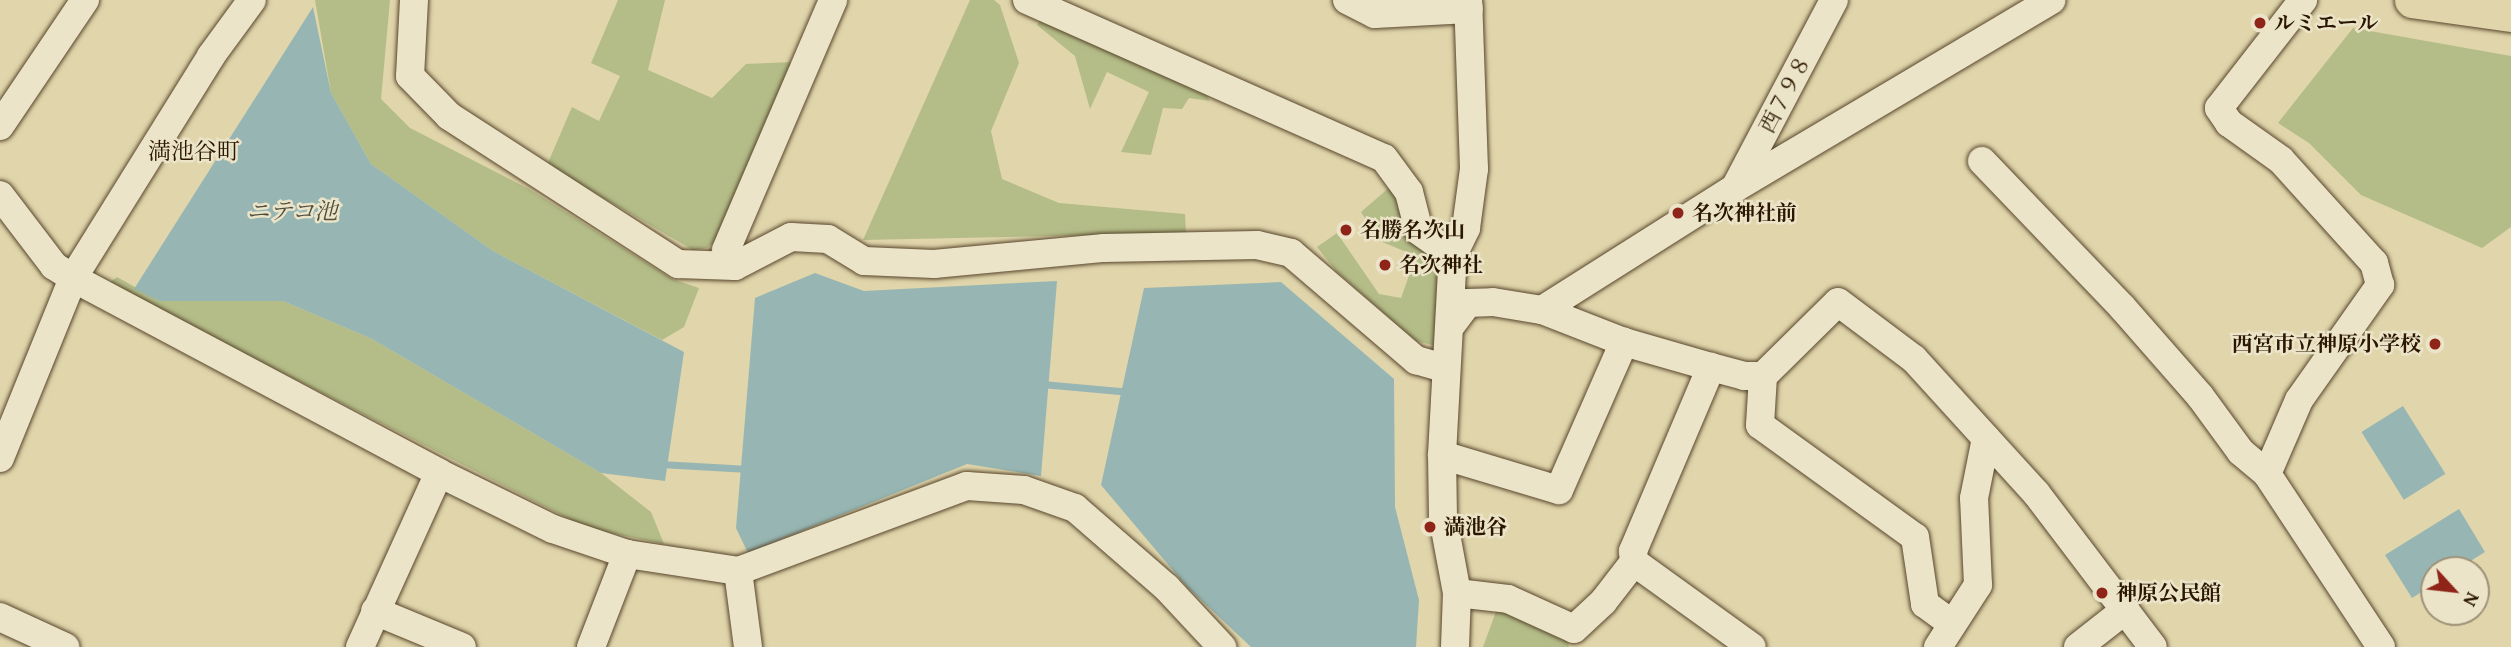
<!DOCTYPE html>
<html>
<head>
<meta charset="utf-8">
<style>
  body { margin:0 }
  #map { position:relative; width:2511px; height:647px; overflow:hidden; background:#e0d5ab; font-family:"Gentium Book Plus","Noto Serif JP",serif }
  div>[style] { position:absolute }
  .green>* { inset:0; background:#b4bd88 }
  .water>* { inset:0; background:#97b6b3; transform-origin:0 0 }
  .stream>* { height:7px; margin:-3.5px; padding:0 3.5px; transform-origin:3.5px; border-radius:3.5px; background:#97b6b3 }
  .roads { filter:drop-shadow(0 0 2px #58462c) drop-shadow(0 0 2px #58462c) }
  .minor>* { height:28px; margin:-14px; padding:0 14px; transform-origin:14px; border-radius:14px; background:#ebe4c8 }
  .major>* { height:35px; margin:-17.5px; padding:0 17.5px; transform-origin:17.5px; border-radius:17.5px; background:#e0d5ab }
  .dots>* { width:19px; height:19px; translate:-50% -50%; box-sizing:border-box; border:4px solid #ebe4c8; border-radius:50% }
  span { translate:-50% -50%; white-space:nowrap; text-align:center; line-height:1.15; -webkit-text-stroke:5px #ebe4c8; paint-order:stroke }
  .poi-label { font-size:21px; color:#2a1601; font-weight:700 }
  .left { translate:0 -50%; text-align:left }
  .right { translate:-100% -50%; text-align:right }
  .street-label { font-size:21px; color:#2a1601 }
  .neighbourhood-label { font-size:23px; color:#2a1601 }
  .water-label { font-size:23px; color:#504e3f; font-style:italic }
  .north { position:absolute; left:2420px; top:556px; width:70px; height:70px; box-sizing:border-box; background:#ebe4c8; border:2px solid #9e9278; border-radius:50%; rotate:117deg; font-size:19px; font-weight:700; line-height:28px; text-align:center; color:#2a1601 }
  .north::after { content:''; display:block; margin:auto; width:24px; height:32px; background:#8f2418; clip-path:polygon(50% 0,100% 100%,50% 72%,0 100%) }
</style>
</head>
<body>
<div id="map">
  <div class="green">
    <i style="clip-path:polygon(315px 0,390px 0,381px 99px,410px 128px,529px 189px,672px 279px,699px 288px,684px 327px,662px 340px,493px 251px,371px 164px,331px 93px)"></i>
    <i style="clip-path:polygon(618px 0,665px 0,648px 70px,712px 98px,746px 64px,793px 62px,719px 238px,707px 248px,693px 250px,547px 165px,572px 107px,599px 121px,620px 76px,591px 63px)"></i>
    <i style="clip-path:polygon(970px 0,994px 0,1000px 5px,1019px 63px,991px 131px,1002px 179px,1059px 203px,1185px 214px,1186px 233px,863px 240px)"></i>
    <i style="clip-path:polygon(1042px 15px,1204px 91px,1210px 101px,1189px 98px,1182px 109px,1163px 108px,1151px 155px,1121px 152px,1149px 92px,1107px 72px,1090px 109px,1075px 56px,1037px 25px)"></i>
    <i style="clip-path:polygon(2353px 28px,2511px 56px,2511px 227px,2482px 248px,2361px 195px,2309px 143px,2278px 123px)"></i>
    <i style="clip-path:polygon(1391px 186px,1408px 237px,1438px 259px,1437px 346px,1416px 341px,1337px 272px,1317px 247px,1337px 233px,1379px 294px,1401px 298px,1416px 256px,1380px 241px,1361px 212px)"></i>
    <i style="clip-path:polygon(117px 277px,160px 301px,283px 301px,372px 339px,601px 473px,651px 512px,664px 544px,587px 528px,108px 284px)"></i>
    <i style="clip-path:polygon(1498px 606px,1566px 634px,1569px 647px,1483px 647px)"></i>
  </div>
  <div class="water">
    <i style="clip-path:polygon(313px 7px,331px 93px,371px 164px,493px 251px,684px 352px,665px 481px,601px 473px,372px 339px,283px 301px,160px 301px,134px 289px)"></i>
    <i style="clip-path:polygon(815px 273px,864px 291px,1057px 281px,1041px 476px,967px 464px,748px 553px,736px 528px,755px 298px)"></i>
    <i style="clip-path:polygon(1281px 282px,1394px 379px,1395px 507px,1419px 600px,1416px 647px,1251px 647px,1187px 587px,1101px 485px,1144px 288px)"></i>
    <i style="left:2403px;top:406px;width:80px;height:49px;rotate:58deg"></i>
    <i style="clip-path:polygon(2459px 509px,2485px 552px,2456px 570px,2434px 570px,2434px 584px,2412px 598px,2385px 555px)"></i>
  </div>
  <div class="stream">
    <i style="left:1042px;top:384px;width:89px;rotate:5.1deg"></i>
    <i style="left:660px;top:464px;width:89px;rotate:3.2deg"></i>
  </div>
  <div class="roads">
    <div class="minor">
      <i style="left:414px;top:0;width:76px;rotate:93deg"></i>
      <i style="left:410px;top:76px;width:56px;rotate:45.7deg"></i>
      <i style="left:449px;top:116px;width:273px;rotate:32.9deg"></i>
      <i style="left:678px;top:264px;width:57px;rotate:2deg"></i>
      <i style="left:735px;top:266px;width:63px;rotate:-27.4deg"></i>
      <i style="left:791px;top:237px;width:37px;rotate:3deg"></i>
      <i style="left:828px;top:239px;width:42px;rotate:31.4deg"></i>
      <i style="left:864px;top:261px;width:70px;rotate:2.5deg"></i>
      <i style="left:934px;top:264px;width:171px;rotate:-5.4deg"></i>
      <i style="left:1104px;top:248px;width:153px;rotate:-1.1deg"></i>
      <i style="left:1257px;top:245px;width:35px;rotate:13deg"></i>
      <i style="left:1291px;top:253px;width:165px;rotate:40.6deg"></i>
      <i style="left:1416px;top:360px;width:29px;rotate:16deg"></i>
      <i style="left:1027px;top:0;width:390px;rotate:23.9deg"></i>
      <i style="left:1384px;top:158px;width:42px;rotate:53.7deg"></i>
      <i style="left:1409px;top:192px;width:40px;rotate:75.6deg"></i>
      <i style="left:1419px;top:231px;width:42px;rotate:35.2deg"></i>
      <i style="left:1347px;top:0;width:31px;rotate:27deg"></i>
      <i style="left:1375px;top:14px;width:94px;rotate:-3deg"></i>
      <i style="left:0;top:126px;width:152px;rotate:-56deg"></i>
      <i style="left:1982px;top:161px;width:202px;rotate:46.2deg"></i>
      <i style="left:2122px;top:307px;width:118px;rotate:48.8deg"></i>
      <i style="left:2200px;top:396px;width:69px;rotate:53.8deg"></i>
      <i style="left:2241px;top:452px;width:34px;rotate:40deg"></i>
      <i style="left:2267px;top:474px;width:207px;rotate:56.6deg"></i>
      <i style="left:1735px;top:188px;width:212px;rotate:-62.2deg"></i>
      <i style="left:0;top:195px;width:89px;rotate:52.7deg"></i>
      <i style="left:54px;top:266px;width:22px;rotate:32deg"></i>
      <i style="left:73px;top:278px;width:415px;rotate:28deg"></i>
      <i style="left:439px;top:473px;width:127px;rotate:26.2deg"></i>
      <i style="left:553px;top:529px;width:78px;rotate:18.7deg"></i>
      <i style="left:627px;top:554px;width:112px;rotate:8.7deg"></i>
      <i style="left:738px;top:571px;width:77px;rotate:82.5deg"></i>
      <i style="left:735px;top:266px;width:18px;rotate:-119deg"></i>
      <i style="left:726px;top:250px;width:272px;rotate:-66.8deg"></i>
      <i style="left:1542px;top:310px;width:228px;rotate:-32.3deg"></i>
      <i style="left:1735px;top:188px;width:368px;rotate:-30.7deg"></i>
      <i style="left:1452px;top:324px;width:26px;rotate:-53deg"></i>
      <i style="left:1468px;top:303px;width:25px;rotate:-2deg"></i>
      <i style="left:1493px;top:302px;width:50px;rotate:9.3deg"></i>
      <i style="left:1542px;top:310px;width:88px;rotate:21.3deg"></i>
      <i style="left:1624px;top:342px;width:91px;rotate:16deg"></i>
      <i style="left:1711px;top:367px;width:34px;rotate:15deg"></i>
      <i style="left:1744px;top:376px;width:19px"></i>
      <i style="left:1763px;top:376px;width:105px;rotate:-44.6deg"></i>
      <i style="left:1838px;top:302px;width:95px;rotate:36.9deg"></i>
      <i style="left:1914px;top:359px;width:181px;rotate:47.7deg"></i>
      <i style="left:2036px;top:493px;width:193px;rotate:52.8deg"></i>
      <i style="left:1763px;top:376px;width:49px;rotate:93.5deg"></i>
      <i style="left:1760px;top:425px;width:191px;rotate:35.9deg"></i>
      <i style="left:1915px;top:537px;width:68px;rotate:81.5deg"></i>
      <i style="left:1925px;top:604px;width:32px;rotate:36deg"></i>
      <i style="left:1442px;top:455px;width:122px;rotate:16.7deg"></i>
      <i style="left:1559px;top:490px;width:162px;rotate:-66.3deg"></i>
      <i style="left:0;top:458px;width:194px;rotate:-67.9deg"></i>
      <i style="left:73px;top:278px;width:261px;rotate:-58.1deg"></i>
      <i style="left:211px;top:56px;width:69px;rotate:-53.8deg"></i>
      <i style="left:2267px;top:474px;width:81px;rotate:-66.6deg"></i>
      <i style="left:2299px;top:400px;width:141px;rotate:-54.8deg"></i>
      <i style="left:2380px;top:285px;width:23px;rotate:-105deg"></i>
      <i style="left:2374px;top:263px;width:139px;rotate:-132.1deg"></i>
      <i style="left:2281px;top:160px;width:64px;rotate:-144.6deg"></i>
      <i style="left:2229px;top:123px;width:18px;rotate:-124deg"></i>
      <i style="left:2219px;top:108px;width:137px;rotate:-52.1deg"></i>
      <i style="left:1634px;top:562px;width:145px;rotate:35.8deg"></i>
      <i style="left:738px;top:571px;width:244px;rotate:-20.4deg"></i>
      <i style="left:967px;top:486px;width:57px;rotate:4deg"></i>
      <i style="left:1024px;top:490px;width:54px;rotate:19.4deg"></i>
      <i style="left:1075px;top:508px;width:122px;rotate:41deg"></i>
      <i style="left:1167px;top:588px;width:81px;rotate:47deg"></i>
      <i style="left:1457px;top:593px;width:51px;rotate:6.7deg"></i>
      <i style="left:1508px;top:599px;width:72px;rotate:24.4deg"></i>
      <i style="left:375px;top:611px;width:94px;rotate:22.5deg"></i>
      <i style="left:0;top:617px;width:72px;rotate:24.8deg"></i>
      <i style="left:1574px;top:629px;width:40px;rotate:-43deg"></i>
      <i style="left:1603px;top:602px;width:51px;rotate:-52.2deg"></i>
      <i style="left:1634px;top:562px;width:11px;rotate:-95deg"></i>
      <i style="left:1633px;top:551px;width:200px;rotate:-67deg"></i>
      <i style="left:360px;top:647px;width:191px;rotate:-65.6deg"></i>
      <i style="left:591px;top:647px;width:100px;rotate:-68.8deg"></i>
      <i style="left:1455px;top:647px;width:54px;rotate:-87.9deg"></i>
      <i style="left:1457px;top:593px;width:76px;rotate:-100.6deg"></i>
      <i style="left:1443px;top:518px;width:63px;rotate:-90.9deg"></i>
      <i style="left:1442px;top:455px;width:200px;rotate:-86.9deg"></i>
      <i style="left:1453px;top:255px;width:30px;rotate:-64deg"></i>
      <i style="left:1466px;top:228px;width:60px;rotate:-82.3deg"></i>
      <i style="left:1474px;top:169px;width:169px;rotate:-92deg"></i>
      <i style="left:1938px;top:647px;width:74px;rotate:-57.2deg"></i>
      <i style="left:1978px;top:585px;width:87px;rotate:-92.6deg"></i>
      <i style="left:1974px;top:498px;width:61px;rotate:-78.7deg"></i>
      <i style="left:2078px;top:647px;width:60px;rotate:-38.2deg"></i>
    </div>
    <div class="major">
      <i style="left:2412px;top:0;width:100px;rotate:8deg"></i>
    </div>
  </div>
  <div class="dots">
    <i style="left:2260px;top:23px;background:#8f2418"></i>
    <i style="left:1678px;top:213px;background:#8f2418"></i>
    <i style="left:1346px;top:230px;background:#8f2418"></i>
    <i style="left:1385px;top:265px;background:#8f2418"></i>
    <i style="left:2435px;top:344px;background:#8f2418"></i>
    <i style="left:1430px;top:527px;background:#8f2418"></i>
    <i style="left:2102px;top:593px;background:#8f2418"></i>
  </div>
  <div class="poi-label">
    <span class="left" style="left:2274px;top:23px">ルミエール</span>
    <span class="left" style="left:1692px;top:213px">名次神社前</span>
    <span class="left" style="left:1360px;top:230px">名勝名次山</span>
    <span class="left" style="left:1399px;top:265px">名次神社</span>
    <span class="right" style="left:2421px;top:344px">西宮市立神原小学校</span>
    <span class="left" style="left:1444px;top:527px">満池谷</span>
    <span class="left" style="left:2116px;top:593px">神原公民館</span>
  </div>
  <div class="street-label">
    <span style="left:1785px;top:94px;rotate:-62deg">西７９８</span>
  </div>
  <div class="neighbourhood-label">
    <span style="left:194px;top:151px">満池谷町</span>
  </div>
  <div class="water-label">
    <span style="left:292px;top:211px">ニテコ池</span>
  </div>
  <div class="north">N</div>
</div>
</body>
</html>
